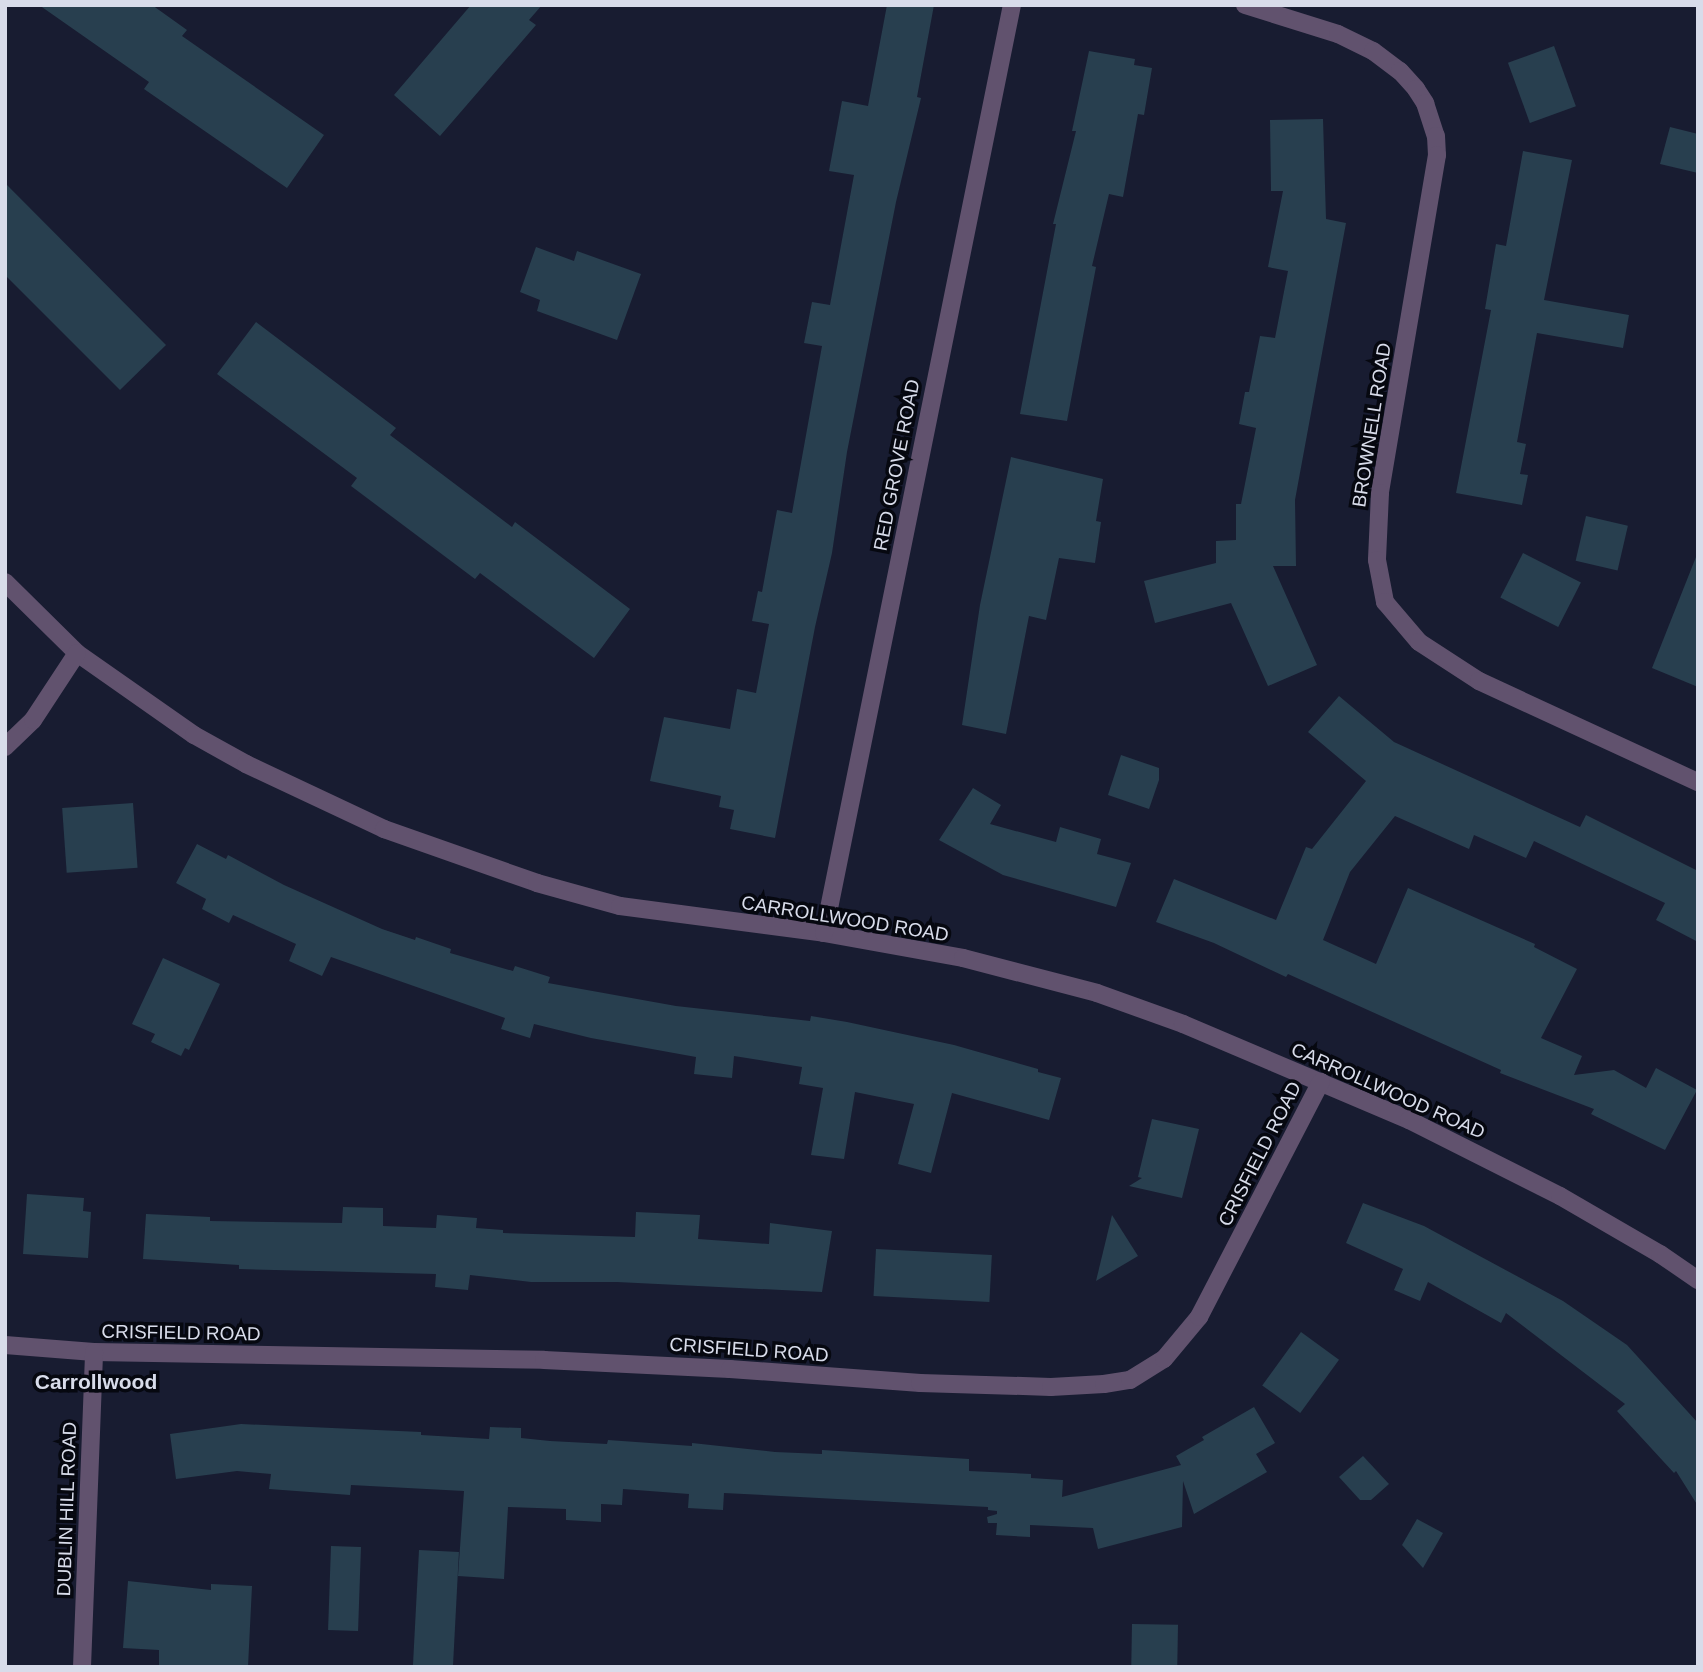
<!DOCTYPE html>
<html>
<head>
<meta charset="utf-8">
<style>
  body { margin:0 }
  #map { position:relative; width:1703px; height:1672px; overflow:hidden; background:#181c31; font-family:Helvetica,sans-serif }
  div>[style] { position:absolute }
  .building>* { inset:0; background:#283f4f; transform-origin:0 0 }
  .street>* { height:18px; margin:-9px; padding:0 9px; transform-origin:9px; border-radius:9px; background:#61526e }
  span { translate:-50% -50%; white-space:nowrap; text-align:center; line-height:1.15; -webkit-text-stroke:7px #060810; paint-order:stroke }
  .street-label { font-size:19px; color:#d8dcea }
  .neighbourhood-label { font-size:21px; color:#d8dcea; font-weight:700 }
  .frame { position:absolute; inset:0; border:7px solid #d8dcea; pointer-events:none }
</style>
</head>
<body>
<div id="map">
  <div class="building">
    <i style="clip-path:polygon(39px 5px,152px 5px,187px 30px,182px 36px,324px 135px,287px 188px,144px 89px,149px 82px)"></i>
    <i style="clip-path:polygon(471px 5px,542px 5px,529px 20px,536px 25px,440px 136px,394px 95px)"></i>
    <i style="clip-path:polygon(887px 5px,934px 5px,917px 97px,921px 98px,896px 202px,847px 452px,832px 553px,815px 627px,775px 838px,730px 829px,734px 810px,719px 807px,721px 796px,650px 781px,664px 717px,730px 729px,737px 689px,756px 693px,769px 624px,752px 621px,758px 591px,762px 592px,777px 510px,792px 513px,822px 346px,804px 343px,812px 302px,830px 305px,854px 175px,829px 171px,842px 101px,868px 106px)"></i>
    <i style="left:1554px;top:46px;width:64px;height:49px;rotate:70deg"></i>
    <i style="clip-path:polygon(1089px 51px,1135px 59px,1134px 65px,1152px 68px,1144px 115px,1138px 114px,1123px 197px,1109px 194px,1092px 266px,1096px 267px,1067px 421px,1020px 414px,1056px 224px,1053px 224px,1076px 131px,1072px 131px)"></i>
    <i style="clip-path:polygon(1323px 119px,1326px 219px,1346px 223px,1295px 500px,1296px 566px,1273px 566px,1317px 665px,1268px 686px,1231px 603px,1155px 623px,1144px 581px,1216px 563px,1216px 541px,1236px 540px,1236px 504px,1241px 504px,1256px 428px,1239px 424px,1245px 392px,1249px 392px,1260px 336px,1275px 338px,1288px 271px,1268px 267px,1283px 191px,1271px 191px,1270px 120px)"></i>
    <i style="clip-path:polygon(1670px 127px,1698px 134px,1698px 173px,1660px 164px)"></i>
    <i style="clip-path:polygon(1523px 151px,1572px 160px,1544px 300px,1629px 315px,1623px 348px,1537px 333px,1517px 442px,1526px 444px,1520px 474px,1528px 475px,1522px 505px,1456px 493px,1491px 310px,1485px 309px,1496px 244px,1506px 246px)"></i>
    <i style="clip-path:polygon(5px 183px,166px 345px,120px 390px,5px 275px)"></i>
    <i style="clip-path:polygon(536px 247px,574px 261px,577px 251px,641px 274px,617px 340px,537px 311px,540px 300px,520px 292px)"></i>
    <i style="clip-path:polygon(256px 322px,396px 428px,390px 435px,512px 527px,515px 522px,630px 609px,594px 658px,480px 573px,475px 579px,351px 486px,357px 478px,217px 374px)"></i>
    <i style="clip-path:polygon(1011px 457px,1103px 479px,1096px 521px,1101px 522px,1095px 563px,1059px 558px,1046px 620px,1029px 616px,1006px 734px,962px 725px,980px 605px)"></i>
    <i style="left:1586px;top:516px;width:43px;height:46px;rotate:13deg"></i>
    <i style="left:1523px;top:553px;width:65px;height:50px;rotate:27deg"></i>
    <i style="clip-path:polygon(1696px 557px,1698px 558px,1698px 687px,1652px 668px)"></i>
    <i style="clip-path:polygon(1339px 696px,1394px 742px,1580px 827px,1586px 815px,1698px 871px,1698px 942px,1656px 920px,1665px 903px,1534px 841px,1526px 858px,1474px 835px,1469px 849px,1395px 816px,1350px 872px,1323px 940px,1376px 964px,1408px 888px,1535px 944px,1534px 947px,1577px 969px,1541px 1038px,1582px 1056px,1574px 1075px,1614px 1070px,1646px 1088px,1656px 1068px,1697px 1090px,1665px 1150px,1591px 1114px,1594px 1109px,1500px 1073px,1501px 1070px,1288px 974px,1286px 977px,1214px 943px,1156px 922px,1174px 879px,1276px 920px,1306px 847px,1312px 849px,1366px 781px,1308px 732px)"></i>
    <i style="clip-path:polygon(1121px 755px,1159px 768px,1159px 780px,1149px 809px,1108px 795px)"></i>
    <i style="clip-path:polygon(973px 788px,1001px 805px,990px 824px,1056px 842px,1060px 827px,1101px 839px,1097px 854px,1131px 863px,1116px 907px,1003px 875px,939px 840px)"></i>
    <i style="left:133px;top:803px;width:65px;height:71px;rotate:86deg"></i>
    <i style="clip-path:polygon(197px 844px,226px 859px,228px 855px,284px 885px,382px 929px,415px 940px,416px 937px,451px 949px,450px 953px,513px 971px,515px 966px,550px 977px,548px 983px,676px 1006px,810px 1021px,811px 1016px,847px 1022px,954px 1045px,1038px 1069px,1038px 1072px,1061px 1078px,1049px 1120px,952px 1093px,931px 1173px,898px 1164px,914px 1104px,855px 1092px,844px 1159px,811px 1155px,823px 1088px,799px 1084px,802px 1067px,734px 1056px,732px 1078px,694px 1074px,696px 1057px,591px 1038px,534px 1024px,530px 1038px,501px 1029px,505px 1018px,331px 957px,322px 976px,289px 961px,296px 944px,233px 915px,229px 923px,202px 909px,206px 899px,176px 883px)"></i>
    <i style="clip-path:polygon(163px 958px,220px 984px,189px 1050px,185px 1048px,181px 1056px,151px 1042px,155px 1034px,132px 1024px)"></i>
    <i style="clip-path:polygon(1152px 1119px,1199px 1129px,1182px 1198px,1129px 1186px,1142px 1178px,1138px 1177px)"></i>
    <i style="clip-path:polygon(27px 1194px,84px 1198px,83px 1211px,91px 1212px,88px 1258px,23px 1254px)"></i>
    <i style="clip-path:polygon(1363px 1203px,1424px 1226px,1563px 1301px,1627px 1345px,1698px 1423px,1698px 1506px,1676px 1471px,1674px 1473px,1617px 1411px,1625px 1404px,1506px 1313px,1501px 1323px,1428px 1282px,1420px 1301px,1394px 1290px,1403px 1269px,1346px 1243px)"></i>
    <i style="clip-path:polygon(343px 1207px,383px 1208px,383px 1226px,436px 1228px,437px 1215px,477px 1218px,476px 1228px,503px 1230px,503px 1233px,635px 1237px,636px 1212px,700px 1215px,698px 1239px,769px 1244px,770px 1223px,832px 1231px,822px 1292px,617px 1282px,531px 1282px,470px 1275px,468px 1290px,435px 1287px,436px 1274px,239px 1269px,239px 1265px,143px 1259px,146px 1214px,210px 1217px,210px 1221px,342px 1223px)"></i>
    <i style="clip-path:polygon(1112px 1215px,1138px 1256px,1096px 1281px)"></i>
    <i style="left:876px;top:1249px;width:116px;height:47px;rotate:3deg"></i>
    <i style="left:1301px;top:1332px;width:47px;height:66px;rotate:36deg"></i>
    <i style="clip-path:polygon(1254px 1407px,1275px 1443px,1256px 1454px,1267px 1472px,1194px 1514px,1183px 1481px,1182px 1527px,1098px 1549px,1093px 1528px,1030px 1525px,1030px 1537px,996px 1535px,997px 1523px,988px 1523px,987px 1517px,997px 1514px,997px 1511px,988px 1510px,988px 1507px,724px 1493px,723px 1510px,688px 1508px,689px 1494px,623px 1489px,622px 1505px,601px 1504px,601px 1522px,566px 1520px,566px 1509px,508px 1507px,504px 1579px,458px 1576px,464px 1491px,351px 1485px,350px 1495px,269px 1489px,271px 1474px,237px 1471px,176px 1479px,170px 1434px,241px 1424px,421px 1432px,421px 1435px,489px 1439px,490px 1427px,521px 1428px,521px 1438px,550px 1441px,607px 1444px,608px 1440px,692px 1446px,692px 1443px,775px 1452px,822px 1454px,822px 1450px,969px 1459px,969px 1471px,1031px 1474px,1031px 1478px,1063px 1480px,1062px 1497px,1181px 1465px,1176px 1456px,1204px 1440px,1202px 1437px)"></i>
    <i style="clip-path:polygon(1363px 1456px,1389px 1484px,1371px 1500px,1360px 1500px,1339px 1477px)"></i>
    <i style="clip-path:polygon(1417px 1519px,1443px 1533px,1423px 1568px,1402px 1545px)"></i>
    <i style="left:331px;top:1546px;width:30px;height:84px;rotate:2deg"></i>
    <i style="left:419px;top:1550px;width:40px;height:117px;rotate:3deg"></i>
    <i style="clip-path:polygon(128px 1581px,211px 1590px,211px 1584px,252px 1586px,248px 1667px,159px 1667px,159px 1650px,123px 1648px)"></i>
    <i style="left:1132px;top:1624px;width:46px;height:43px;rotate:1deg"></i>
  </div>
  <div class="street">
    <i style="left:1245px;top:5px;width:97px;rotate:17.3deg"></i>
    <i style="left:1338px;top:34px;width:39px;rotate:26deg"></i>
    <i style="left:1373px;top:51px;width:34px;rotate:37deg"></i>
    <i style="left:1400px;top:71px;width:24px;rotate:48deg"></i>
    <i style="left:1416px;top:89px;width:17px;rotate:57deg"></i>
    <i style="left:1425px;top:103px;width:35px;rotate:72deg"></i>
    <i style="left:1436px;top:136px;width:19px;rotate:87deg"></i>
    <i style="left:1437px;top:155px;width:343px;rotate:99.6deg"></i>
    <i style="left:1380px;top:493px;width:67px;rotate:92.6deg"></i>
    <i style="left:1377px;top:560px;width:43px;rotate:79.2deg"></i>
    <i style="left:1385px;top:602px;width:52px;rotate:49.6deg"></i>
    <i style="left:1419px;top:642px;width:72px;rotate:33deg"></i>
    <i style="left:1479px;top:681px;width:241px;rotate:24.8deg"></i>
    <i style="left:5px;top:582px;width:101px;rotate:44.6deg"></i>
    <i style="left:77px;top:653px;width:143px;rotate:35deg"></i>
    <i style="left:194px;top:735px;width:60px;rotate:29.1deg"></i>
    <i style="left:246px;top:764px;width:153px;rotate:25.2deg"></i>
    <i style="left:384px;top:829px;width:162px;rotate:19.4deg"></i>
    <i style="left:537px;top:883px;width:86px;rotate:15.5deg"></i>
    <i style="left:620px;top:906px;width:206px;rotate:7.5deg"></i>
    <i style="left:824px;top:933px;width:141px;rotate:10.2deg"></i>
    <i style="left:963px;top:958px;width:138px;rotate:14.6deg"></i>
    <i style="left:1097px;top:993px;width:91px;rotate:19.8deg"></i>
    <i style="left:1183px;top:1024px;width:246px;rotate:23deg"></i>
    <i style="left:1409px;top:1120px;width:169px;rotate:26.7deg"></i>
    <i style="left:1560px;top:1196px;width:116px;rotate:30.1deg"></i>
    <i style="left:1660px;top:1254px;width:46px;rotate:34.4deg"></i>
    <i style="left:5px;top:747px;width:39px;rotate:-44deg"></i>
    <i style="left:33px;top:720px;width:80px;rotate:-56.7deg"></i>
    <i style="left:824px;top:933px;width:947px;rotate:-78.55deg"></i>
    <i style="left:5px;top:1345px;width:89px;rotate:4.5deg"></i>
    <i style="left:94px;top:1352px;width:450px;rotate:1deg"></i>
    <i style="left:544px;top:1360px;width:186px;rotate:2.8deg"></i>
    <i style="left:730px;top:1369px;width:191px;rotate:4.2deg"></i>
    <i style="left:920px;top:1383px;width:131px;rotate:1.7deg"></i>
    <i style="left:1051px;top:1387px;width:53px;rotate:-3.2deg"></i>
    <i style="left:1104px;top:1384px;width:26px;rotate:-9deg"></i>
    <i style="left:1130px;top:1380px;width:40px;rotate:-32deg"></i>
    <i style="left:1164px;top:1359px;width:55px;rotate:-50.2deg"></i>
    <i style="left:1199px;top:1317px;width:265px;rotate:-62.6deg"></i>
    <i style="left:82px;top:1667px;width:315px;rotate:-87.8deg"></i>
  </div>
  <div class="street-label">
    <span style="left:1372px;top:425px;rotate:-81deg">BROWNELL ROAD</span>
    <span style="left:897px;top:465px;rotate:-79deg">RED GROVE ROAD</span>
    <span style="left:845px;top:919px;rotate:9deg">CARROLLWOOD ROAD</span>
    <span style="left:1388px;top:1091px;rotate:24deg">CARROLLWOOD ROAD</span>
    <span style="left:1260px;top:1154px;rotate:-63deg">CRISFIELD ROAD</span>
    <span style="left:181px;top:1333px;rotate:1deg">CRISFIELD ROAD</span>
    <span style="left:749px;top:1350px;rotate:4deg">CRISFIELD ROAD</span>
    <span style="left:67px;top:1509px;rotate:-88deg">DUBLIN HILL ROAD</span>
  </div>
  <div class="neighbourhood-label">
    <span style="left:96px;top:1382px">Carrollwood</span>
  </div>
  <div class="frame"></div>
</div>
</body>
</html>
